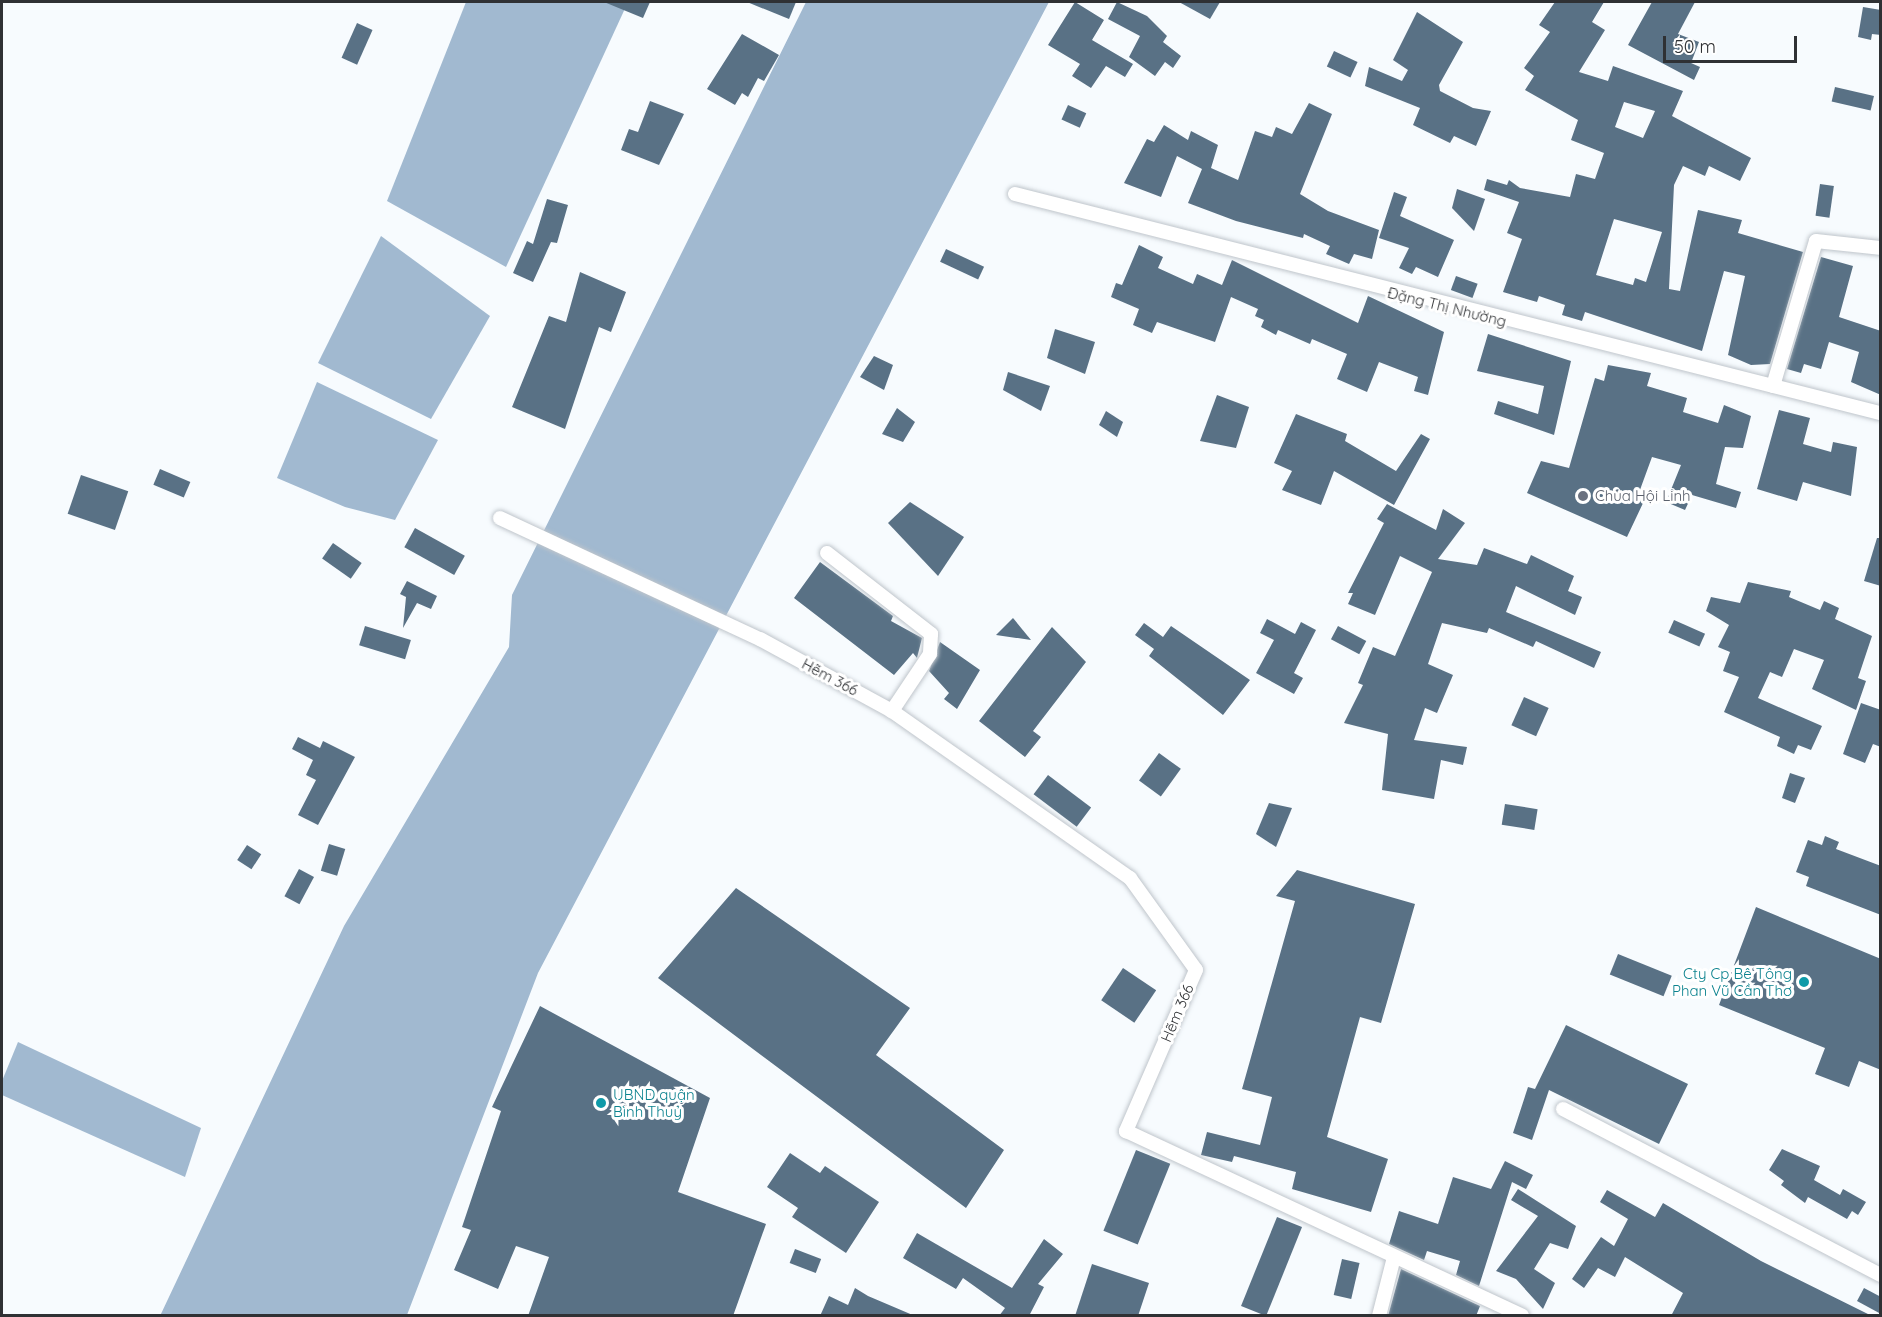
<!DOCTYPE html>
<html>
<head>
<meta charset="utf-8">
<style>
  body { margin:0 }
  #map { position:relative; width:1882px; height:1317px; overflow:hidden; background:#f7fbfe; font-family:Quicksand,sans-serif }
  div>[style] { position:absolute }
  .water>* { inset:0; background:#a1b9d0 }
  .building>* { inset:0; background:#597185; transform-origin:0 0 }
  .roads { filter:drop-shadow(0 0 2px #bfc5cb) drop-shadow(0 0 2px #bfc5cb) }
  .minor>* { height:14px; margin:-7px; padding:0 7px; transform-origin:7px; border-radius:7px; background:#fff }
  .dots>* { width:16px; height:16px; translate:-50% -50%; box-sizing:border-box; border:3px solid #fff; border-radius:50% }
  span { translate:-50% -50%; white-space:nowrap; text-align:center; line-height:1.15; -webkit-text-stroke:6px #fff; paint-order:stroke }
  .street-label { font-size:15px; color:#2f3134 }
  .worship-label { font-size:15px; color:#5b616d }
  .left { translate:0 -50%; text-align:left }
  .culture-label { font-size:15px; color:#0d838f }
  .right { translate:-100% -50%; text-align:right }
  .frame { position:absolute; inset:0; border:3px solid #2f3134; pointer-events:none }
  .scale { position:absolute; left:1663px; top:36px; width:134px; height:27px; box-sizing:border-box; border:3px solid #2f3134; border-top:0; padding-left:8px; font-size:18px; line-height:21px; white-space:nowrap; color:#2f3134; -webkit-text-stroke:4px #fff; paint-order:stroke }
</style>
</head>
<body>
<div id="map">
  <div class="water">
    <i style="clip-path:polygon(466px 2px,628px 2px,506px 267px,387px 201px)"></i>
    <i style="clip-path:polygon(806px 2px,1049px 2px,538px 973px,407px 1315px,160px 1316px,344px 926px,509px 647px,512px 595px)"></i>
    <i style="clip-path:polygon(381px 236px,490px 316px,431px 419px,318px 363px)"></i>
    <i style="clip-path:polygon(317px 382px,438px 440px,395px 520px,345px 507px,277px 478px)"></i>
    <i style="clip-path:polygon(18px 1042px,201px 1128px,185px 1177px,2px 1095px,2px 1081px)"></i>
  </div>
  <div class="building">
    <i style="clip-path:polygon(604px 2px,650px 2px,643px 18px)"></i>
    <i style="clip-path:polygon(747px 2px,796px 2px,789px 19px)"></i>
    <i style="clip-path:polygon(1075px 2px,1104px 20px,1092px 40px,1133px 64px,1125px 77px,1106px 66px,1091px 88px,1072px 76px,1080px 64px,1048px 45px)"></i>
    <i style="clip-path:polygon(1117px 2px,1147px 16px,1167px 36px,1163px 42px,1181px 56px,1173px 68px,1165px 62px,1155px 76px,1129px 57px,1140px 36px,1108px 19px)"></i>
    <i style="clip-path:polygon(1179px 2px,1220px 2px,1210px 19px)"></i>
    <i style="clip-path:polygon(evenodd,1555px 2px,1604px 2px,1592px 22px,1605px 30px,1579px 72px,1608px 81px,1613px 66px,1683px 91px,1672px 116px,1751px 158px,1740px 181px,1709px 166px,1705px 176px,1683px 166px,1674px 185px,1669px 289px,1680px 291px,1698px 210px,1742px 220px,1738px 233px,1803px 252px,1770px 364px,1751px 365px,1728px 355px,1745px 276px,1724px 271px,1702px 351px,1585px 312px,1582px 321px,1562px 315px,1565px 305px,1539px 296px,1537px 302px,1503px 292px,1522px 239px,1507px 233px,1519px 202px,1484px 190px,1487px 179px,1507px 185px,1509px 180px,1520px 188px,1570px 197px,1576px 174px,1595px 179px,1604px 153px,1571px 140px,1578px 120px,1525px 90px,1534px 76px,1524px 68px,1550px 32px,1539px 25px,1555px 2px,1624px 102px,1655px 111px,1643px 138px,1615px 127px,1624px 102px,1555px 2px,1614px 219px,1662px 232px,1646px 282px,1635px 278px,1633px 285px,1596px 275px,1614px 219px)"></i>
    <i style="clip-path:polygon(1652px 2px,1695px 2px,1678px 34px,1699px 42px,1691px 63px,1700px 67px,1694px 80px,1628px 45px)"></i>
    <i style="clip-path:polygon(1863px 7px,1881px 10px,1881px 35px,1872px 34px,1871px 40px,1858px 37px)"></i>
    <i style="clip-path:polygon(1417px 12px,1463px 42px,1439px 85px,1440px 91px,1473px 108px,1491px 111px,1476px 146px,1454px 136px,1450px 143px,1413px 125px,1420px 108px,1365px 86px,1369px 67px,1402px 81px,1408px 70px,1393px 60px)"></i>
    <i style="left:357px;top:23px;width:17px;height:38px;rotate:24deg"></i>
    <i style="clip-path:polygon(742px 34px,779px 55px,764px 81px,758px 78px,748px 97px,742px 93px,735px 105px,707px 89px)"></i>
    <i style="left:1334px;top:51px;width:26px;height:17px;rotate:25deg"></i>
    <i style="left:1835px;top:87px;width:40px;height:15px;rotate:13deg"></i>
    <i style="clip-path:polygon(650px 101px,684px 114px,659px 165px,621px 150px,629px 129px,638px 132px)"></i>
    <i style="clip-path:polygon(1309px 103px,1332px 114px,1300px 194px,1328px 211px,1379px 230px,1372px 259px,1354px 254px,1349px 264px,1326px 254px,1330px 246px,1304px 234px,1303px 238px,1236px 221px,1188px 203px,1202px 169px,1177px 156px,1161px 197px,1124px 183px,1147px 139px,1154px 142px,1164px 125px,1188px 140px,1191px 131px,1218px 145px,1211px 168px,1238px 180px,1255px 131px,1272px 137px,1276px 127px,1292px 134px)"></i>
    <i style="left:1068px;top:105px;width:20px;height:16px;rotate:24deg"></i>
    <i style="left:1820px;top:184px;width:14px;height:32px;rotate:8deg"></i>
    <i style="clip-path:polygon(1457px 189px,1485px 199px,1474px 231px,1452px 208px)"></i>
    <i style="clip-path:polygon(1394px 192px,1407px 197px,1400px 216px,1454px 240px,1438px 277px,1416px 267px,1412px 274px,1399px 268px,1409px 248px,1379px 238px)"></i>
    <i style="clip-path:polygon(547px 199px,568px 205px,557px 243px,551px 242px,533px 282px,513px 273px,527px 241px,533px 244px)"></i>
    <i style="clip-path:polygon(1139px 245px,1163px 257px,1158px 268px,1193px 284px,1197px 274px,1222px 285px,1232px 260px,1358px 323px,1368px 296px,1444px 332px,1428px 395px,1414px 391px,1418px 377px,1379px 362px,1367px 392px,1337px 379px,1347px 354px,1312px 339px,1310px 344px,1278px 330px,1276px 335px,1261px 327px,1264px 320px,1255px 316px,1258px 309px,1231px 297px,1215px 342px,1157px 322px,1152px 333px,1133px 325px,1139px 309px,1111px 297px,1116px 283px,1122px 285px)"></i>
    <i style="left:946px;top:249px;width:42px;height:14px;rotate:25deg"></i>
    <i style="clip-path:polygon(1821px 257px,1853px 266px,1839px 317px,1881px 331px,1881px 395px,1851px 382px,1859px 352px,1829px 342px,1821px 369px,1804px 364px,1801px 373px,1787px 369px)"></i>
    <i style="clip-path:polygon(580px 272px,626px 292px,611px 332px,599px 327px,565px 429px,512px 407px,549px 316px,566px 322px)"></i>
    <i style="left:1456px;top:276px;width:23px;height:15px;rotate:20deg"></i>
    <i style="clip-path:polygon(1055px 329px,1095px 342px,1085px 374px,1047px 358px)"></i>
    <i style="clip-path:polygon(1488px 334px,1571px 361px,1554px 435px,1494px 414px,1498px 401px,1538px 414px,1544px 386px,1477px 371px)"></i>
    <i style="clip-path:polygon(874px 356px,893px 365px,884px 390px,860px 377px)"></i>
    <i style="clip-path:polygon(1608px 365px,1651px 373px,1647px 386px,1687px 398px,1683px 412px,1718px 423px,1724px 405px,1751px 416px,1743px 448px,1725px 447px,1716px 484px,1741px 492px,1736px 508px,1692px 495px,1685px 510px,1666px 502px,1681px 465px,1652px 457px,1637px 498px,1644px 501px,1627px 537px,1527px 493px,1541px 461px,1569px 468px,1595px 378px,1604px 381px)"></i>
    <i style="clip-path:polygon(1008px 372px,1050px 386px,1041px 411px,1003px 390px)"></i>
    <i style="clip-path:polygon(1217px 395px,1249px 407px,1236px 448px,1200px 441px)"></i>
    <i style="clip-path:polygon(897px 408px,915px 422px,903px 442px,882px 434px)"></i>
    <i style="clip-path:polygon(1779px 410px,1810px 418px,1803px 444px,1831px 452px,1833px 442px,1857px 447px,1851px 496px,1803px 482px,1797px 501px,1757px 489px)"></i>
    <i style="clip-path:polygon(1106px 411px,1123px 422px,1117px 437px,1099px 425px)"></i>
    <i style="clip-path:polygon(1296px 414px,1347px 434px,1345px 441px,1396px 471px,1421px 434px,1430px 439px,1394px 505px,1334px 471px,1321px 505px,1282px 490px,1292px 471px,1274px 463px)"></i>
    <i style="left:160px;top:469px;width:33px;height:17px;rotate:23deg"></i>
    <i style="left:81px;top:475px;width:50px;height:41px;rotate:19deg"></i>
    <i style="clip-path:polygon(910px 502px,964px 537px,938px 576px,888px 523px)"></i>
    <i style="clip-path:polygon(1387px 504px,1436px 530px,1443px 509px,1465px 523px,1438px 559px,1477px 565px,1484px 548px,1527px 564px,1531px 555px,1574px 576px,1568px 591px,1582px 597px,1575px 615px,1516px 586px,1506px 612px,1601px 652px,1594px 668px,1536px 641px,1533px 647px,1489px 628px,1487px 633px,1442px 623px,1428px 664px,1453px 675px,1437px 713px,1425px 708px,1414px 740px,1467px 747px,1463px 765px,1441px 760px,1434px 799px,1382px 790px,1388px 734px,1344px 723px,1363px 685px,1358px 683px,1373px 647px,1395px 656px,1432px 572px,1400px 556px,1375px 615px,1348px 604px,1353px 593px,1348px 593px,1384px 523px,1377px 519px)"></i>
    <i style="left:415px;top:528px;width:57px;height:22px;rotate:29deg"></i>
    <i style="clip-path:polygon(1877px 538px,1881px 538px,1881px 586px,1864px 581px)"></i>
    <i style="left:333px;top:543px;width:35px;height:19px;rotate:35deg"></i>
    <i style="clip-path:polygon(820px 562px,893px 616px,891px 621px,922px 638px,917px 658px,913px 653px,894px 675px,794px 598px)"></i>
    <i style="clip-path:polygon(407px 581px,437px 596px,431px 609px,417px 603px,403px 628px,406px 597px,400px 594px)"></i>
    <i style="clip-path:polygon(1748px 582px,1791px 591px,1789px 597px,1820px 610px,1824px 601px,1839px 608px,1835px 619px,1872px 636px,1858px 678px,1866px 681px,1856px 710px,1812px 689px,1824px 660px,1794px 649px,1782px 677px,1770px 672px,1758px 698px,1822px 726px,1811px 750px,1798px 745px,1794px 754px,1777px 746px,1780px 737px,1724px 712px,1739px 677px,1723px 671px,1730px 652px,1718px 647px,1729px 625px,1706px 611px,1711px 597px,1740px 603px)"></i>
    <i style="clip-path:polygon(1013px 618px,1031px 640px,996px 635px)"></i>
    <i style="clip-path:polygon(1267px 619px,1295px 634px,1301px 622px,1316px 630px,1294px 673px,1303px 678px,1294px 694px,1256px 673px,1274px 640px,1260px 633px)"></i>
    <i style="left:1674px;top:620px;width:34px;height:14px;rotate:24deg"></i>
    <i style="clip-path:polygon(1144px 623px,1163px 637px,1171px 626px,1250px 680px,1223px 715px,1149px 656px,1154px 649px,1135px 635px)"></i>
    <i style="left:365px;top:626px;width:48px;height:20px;rotate:17deg"></i>
    <i style="left:1338px;top:626px;width:32px;height:15px;rotate:28deg"></i>
    <i style="clip-path:polygon(1052px 627px,1086px 662px,1033px 731px,1041px 737px,1025px 757px,979px 721px)"></i>
    <i style="clip-path:polygon(940px 642px,980px 670px,957px 709px,944px 699px,949px 693px,929px 671px)"></i>
    <i style="left:1524px;top:697px;width:27px;height:31px;rotate:24deg"></i>
    <i style="clip-path:polygon(1861px 703px,1881px 710px,1881px 747px,1873px 744px,1865px 763px,1843px 754px)"></i>
    <i style="clip-path:polygon(298px 737px,320px 748px,323px 741px,355px 757px,318px 825px,298px 815px,316px 780px,306px 775px,313px 760px,292px 749px)"></i>
    <i style="left:1159px;top:753px;width:27px;height:34px;rotate:36deg"></i>
    <i style="clip-path:polygon(1790px 773px,1805px 778px,1795px 803px,1782px 798px)"></i>
    <i style="left:1048px;top:775px;width:54px;height:24px;rotate:37deg"></i>
    <i style="clip-path:polygon(1269px 803px,1292px 808px,1276px 847px,1256px 834px)"></i>
    <i style="left:1505px;top:804px;width:33px;height:21px;rotate:9deg"></i>
    <i style="clip-path:polygon(1825px 836px,1839px 842px,1836px 849px,1881px 866px,1881px 915px,1806px 886px,1809px 877px,1796px 872px,1808px 840px,1822px 845px)"></i>
    <i style="left:329px;top:844px;width:17px;height:28px;rotate:17deg"></i>
    <i style="left:247px;top:845px;width:17px;height:18px;rotate:33deg"></i>
    <i style="left:299px;top:869px;width:17px;height:31px;rotate:28deg"></i>
    <i style="clip-path:polygon(1297px 870px,1415px 904px,1381px 1023px,1360px 1017px,1327px 1137px,1388px 1159px,1371px 1212px,1292px 1189px,1296px 1172px,1234px 1156px,1232px 1162px,1201px 1155px,1207px 1132px,1260px 1145px,1272px 1097px,1242px 1089px,1295px 901px,1276px 896px)"></i>
    <i style="clip-path:polygon(736px 888px,910px 1008px,876px 1055px,1004px 1150px,966px 1208px,658px 978px)"></i>
    <i style="clip-path:polygon(1756px 907px,1881px 959px,1881px 1070px,1859px 1061px,1849px 1087px,1815px 1074px,1825px 1048px,1719px 1005px)"></i>
    <i style="left:1618px;top:954px;width:58px;height:22px;rotate:22deg"></i>
    <i style="left:1123px;top:968px;width:40px;height:39px;rotate:34deg"></i>
    <i style="clip-path:polygon(540px 1006px,710px 1098px,678px 1192px,766px 1224px,733px 1316px,528px 1316px,549px 1257px,516px 1246px,498px 1289px,454px 1270px,471px 1230px,462px 1227px,501px 1111px,492px 1107px)"></i>
    <i style="clip-path:polygon(1566px 1025px,1688px 1084px,1659px 1144px,1549px 1090px,1532px 1140px,1513px 1133px,1528px 1087px,1535px 1089px)"></i>
    <i style="clip-path:polygon(1782px 1149px,1820px 1166px,1814px 1180px,1840px 1195px,1843px 1189px,1866px 1202px,1858px 1215px,1852px 1211px,1847px 1219px,1808px 1197px,1805px 1203px,1781px 1185px,1784px 1181px,1769px 1170px)"></i>
    <i style="left:1136px;top:1150px;width:37px;height:87px;rotate:22deg"></i>
    <i style="clip-path:polygon(790px 1153px,820px 1173px,825px 1166px,879px 1202px,846px 1253px,792px 1217px,798px 1208px,767px 1187px)"></i>
    <i style="clip-path:polygon(1505px 1161px,1533px 1175px,1526px 1189px,1512px 1182px,1479px 1286px,1456px 1275px,1460px 1261px,1427px 1251px,1424px 1260px,1389px 1244px,1399px 1211px,1438px 1224px,1453px 1177px,1491px 1189px)"></i>
    <i style="clip-path:polygon(1518px 1189px,1576px 1226px,1568px 1249px,1550px 1243px,1534px 1269px,1555px 1283px,1543px 1309px,1516px 1279px,1496px 1271px,1538px 1216px,1511px 1200px)"></i>
    <i style="clip-path:polygon(1607px 1190px,1655px 1217px,1663px 1203px,1761px 1261px,1872px 1316px,1671px 1316px,1683px 1293px,1625px 1257px,1615px 1277px,1598px 1268px,1584px 1288px,1572px 1279px,1601px 1237px,1614px 1246px,1628px 1219px,1600px 1202px)"></i>
    <i style="left:1277px;top:1217px;width:27px;height:96px;rotate:22deg"></i>
    <i style="clip-path:polygon(917px 1233px,1012px 1288px,1044px 1239px,1063px 1254px,1038px 1284px,1044px 1287px,1029px 1316px,999px 1316px,1005px 1308px,963px 1278px,956px 1289px,903px 1258px)"></i>
    <i style="left:795px;top:1249px;width:28px;height:15px;rotate:21deg"></i>
    <i style="left:1342px;top:1259px;width:18px;height:37px;rotate:13deg"></i>
    <i style="clip-path:polygon(1092px 1264px,1149px 1283px,1138px 1316px,1075px 1316px)"></i>
    <i style="clip-path:polygon(1401px 1269px,1480px 1306px,1476px 1316px,1388px 1316px)"></i>
    <i style="clip-path:polygon(855px 1288px,868px 1296px,915px 1316px,820px 1316px,829px 1296px,848px 1305px)"></i>
    <i style="clip-path:polygon(1864px 1288px,1881px 1297px,1881px 1314px,1857px 1301px)"></i>
  </div>
  <div class="roads">
    <div class="minor">
      <i style="left:1015px;top:194px;width:892px;rotate:14.21deg"></i>
      <i style="left:1773px;top:386px;width:151px;rotate:-73.5deg"></i>
      <i style="left:1816px;top:241px;width:64px;rotate:6.2deg"></i>
      <i style="left:500px;top:518px;width:287px;rotate:25deg"></i>
      <i style="left:760px;top:639px;width:150px;rotate:28.6deg"></i>
      <i style="left:892px;top:711px;width:291px;rotate:35.1deg"></i>
      <i style="left:1130px;top:878px;width:113px;rotate:54.3deg"></i>
      <i style="left:1196px;top:970px;width:176px;rotate:113.5deg"></i>
      <i style="left:1126px;top:1131px;width:437px;rotate:25deg"></i>
      <i style="left:827px;top:553px;width:132px;rotate:37.9deg"></i>
      <i style="left:931px;top:634px;width:20px;rotate:93deg"></i>
      <i style="left:930px;top:654px;width:69px;rotate:123.7deg"></i>
      <i style="left:1563px;top:1109px;width:358px;rotate:27.6deg"></i>
      <i style="left:1379px;top:1316px;width:61px;rotate:-75.7deg"></i>
    </div>
  </div>
  <div class="dots">
    <i style="left:1583px;top:496px;background:#6b7280"></i>
    <i style="left:1804px;top:982px;background:#0f9aa8"></i>
    <i style="left:601px;top:1103px;background:#0f9aa8"></i>
  </div>
  <div class="street-label">
    <span style="left:1447px;top:307px;rotate:14deg">Đặng Thị Nhường</span>
    <span style="left:830px;top:677px;rotate:28deg">Hẽm 366</span>
    <span style="left:1177px;top:1013px;rotate:-67deg">Hẽm 366</span>
  </div>
  <div class="worship-label">
    <span class="left" style="left:1595px;top:496px">Chùa Hội Linh</span>
  </div>
  <div class="culture-label">
    <span class="right" style="left:1792px;top:982px">Cty Cp Bê Tông<br>Phan Vũ Cần Thơ</span>
    <span class="left" style="left:613px;top:1103px">UBND quận<br>Bình Thuỷ</span>
  </div>
  <div class="frame"></div>
  <div class="scale">50 m</div>
</div>
</body>
</html>
